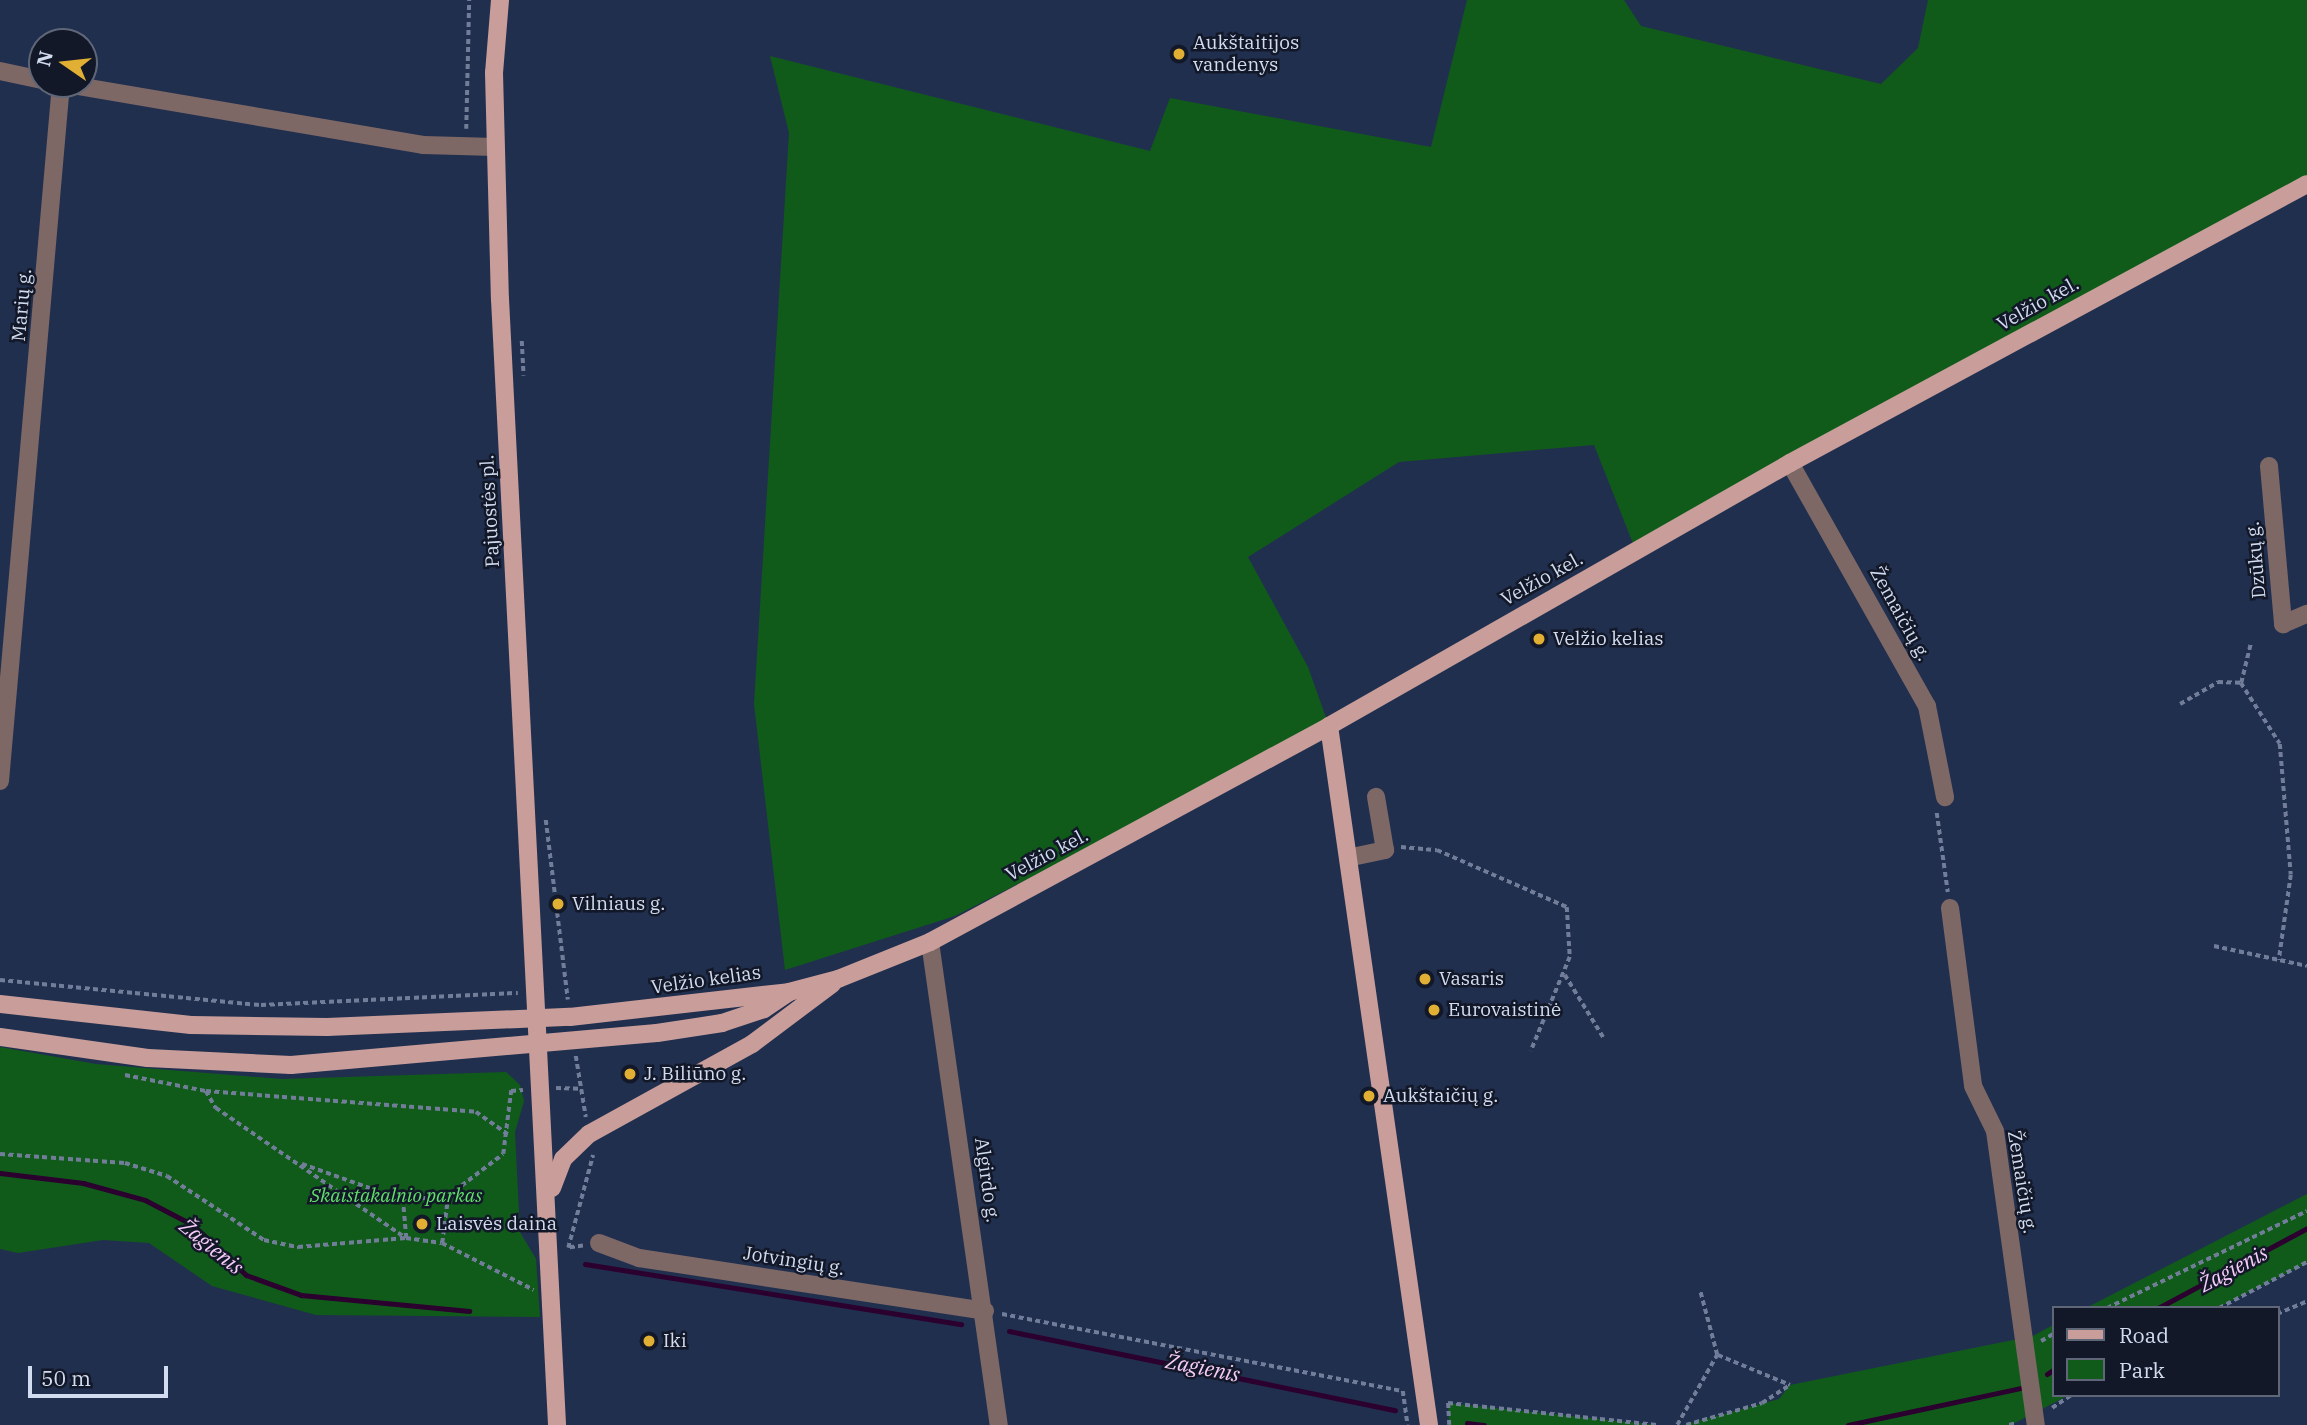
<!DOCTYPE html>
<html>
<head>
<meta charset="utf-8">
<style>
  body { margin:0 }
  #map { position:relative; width:2307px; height:1425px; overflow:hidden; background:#212f4f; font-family:"IBM Plex Serif",serif }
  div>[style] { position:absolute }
  .green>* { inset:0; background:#105b1a }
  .stream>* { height:5px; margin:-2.5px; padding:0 2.5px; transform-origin:2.5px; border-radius:2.5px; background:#2b002f }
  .path>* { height:3.5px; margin-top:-1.75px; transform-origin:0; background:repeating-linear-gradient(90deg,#727e99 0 5px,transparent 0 8.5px) }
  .minor>* { height:18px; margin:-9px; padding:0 9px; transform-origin:9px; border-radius:9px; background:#7d6866 }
  .major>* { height:18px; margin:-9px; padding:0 9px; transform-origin:9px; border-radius:9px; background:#c99e9a }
  .dots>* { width:19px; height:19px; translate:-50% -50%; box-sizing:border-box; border:4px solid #121827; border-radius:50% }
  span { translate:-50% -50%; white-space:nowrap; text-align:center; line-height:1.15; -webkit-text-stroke:5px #121827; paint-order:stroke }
  .poi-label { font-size:19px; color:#d2dcf1 }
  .left { translate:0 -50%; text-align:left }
  .street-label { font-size:19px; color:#d2dcf1 }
  .park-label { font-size:19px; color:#60e06a; font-style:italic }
  .water-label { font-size:21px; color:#f8ccfa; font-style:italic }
  .legend { position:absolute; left:2052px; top:1306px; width:228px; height:91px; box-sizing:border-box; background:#121827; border:2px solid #5f6678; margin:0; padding:9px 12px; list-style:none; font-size:21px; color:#d2dcf1 }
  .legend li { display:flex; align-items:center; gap:14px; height:35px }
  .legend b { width:35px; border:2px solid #5f6678 }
  .north { position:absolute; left:28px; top:28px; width:70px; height:70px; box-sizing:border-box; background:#121827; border:2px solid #5f6678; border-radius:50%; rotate:284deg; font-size:19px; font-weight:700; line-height:28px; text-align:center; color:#d2dcf1 }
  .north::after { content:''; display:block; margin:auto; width:24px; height:32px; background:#e1af34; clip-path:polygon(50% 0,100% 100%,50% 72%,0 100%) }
  .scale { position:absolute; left:28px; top:1366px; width:140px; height:32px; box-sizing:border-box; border:4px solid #d2dcf1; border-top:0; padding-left:9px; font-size:21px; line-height:24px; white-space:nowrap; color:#d2dcf1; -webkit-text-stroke:5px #121827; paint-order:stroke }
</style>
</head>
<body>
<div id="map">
  <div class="green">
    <i style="clip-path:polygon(1467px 0,1624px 0,1641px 26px,1881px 84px,1918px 48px,1928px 0,2307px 0,2307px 187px,1636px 551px,1594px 445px,1399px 462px,1248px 557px,1308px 667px,1329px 726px,955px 916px,785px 970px,754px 704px,789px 133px,770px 56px,1150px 151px,1170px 98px,1431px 147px)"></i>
    <i style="clip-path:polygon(0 1047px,96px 1064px,282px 1079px,506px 1072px,520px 1085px,524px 1101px,515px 1132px,520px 1232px,536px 1259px,540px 1317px,316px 1315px,212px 1286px,149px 1243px,103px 1240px,18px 1253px,0 1249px)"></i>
    <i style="clip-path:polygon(2307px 1194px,2307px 1263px,2217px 1308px,2086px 1308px)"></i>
    <i style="clip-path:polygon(2053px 1325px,2053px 1395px,2069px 1395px,2011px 1425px,1683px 1425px,1779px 1399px,1790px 1385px,2033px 1336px)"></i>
    <i style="clip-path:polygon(1448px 1403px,1657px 1425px,1449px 1425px)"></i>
  </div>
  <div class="stream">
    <i style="left:0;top:1173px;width:84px;rotate:6.9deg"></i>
    <i style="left:83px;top:1183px;width:64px;rotate:15.3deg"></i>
    <i style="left:145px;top:1200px;width:54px;rotate:27.5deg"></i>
    <i style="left:193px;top:1225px;width:73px;rotate:43.3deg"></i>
    <i style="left:246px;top:1275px;width:59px;rotate:20deg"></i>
    <i style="left:301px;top:1295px;width:169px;rotate:5.4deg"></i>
    <i style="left:585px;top:1264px;width:381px;rotate:9.1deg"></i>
    <i style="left:2158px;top:1308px;width:169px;rotate:-28.2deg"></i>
    <i style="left:1009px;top:1331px;width:394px;rotate:11.6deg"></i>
    <i style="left:2047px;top:1374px;width:7px;rotate:-34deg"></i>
    <i style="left:1467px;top:1423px;width:17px;rotate:7deg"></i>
    <i style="left:1848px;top:1425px;width:176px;rotate:-12.1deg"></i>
  </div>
  <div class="path">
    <i style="left:466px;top:129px;width:129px;rotate:-88.7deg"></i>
    <i style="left:522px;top:341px;width:35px;rotate:87deg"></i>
    <i style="left:2241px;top:683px;width:42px;rotate:-76.3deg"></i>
    <i style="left:2180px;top:704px;width:44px;rotate:-30.1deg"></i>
    <i style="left:2218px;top:682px;width:23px;rotate:2deg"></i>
    <i style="left:2241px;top:683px;width:72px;rotate:57.4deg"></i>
    <i style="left:2280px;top:744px;width:131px;rotate:85.2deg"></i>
    <i style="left:2291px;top:875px;width:86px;rotate:98deg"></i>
    <i style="left:1937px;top:813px;width:80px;rotate:82.1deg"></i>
    <i style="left:546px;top:820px;width:181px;rotate:83deg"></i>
    <i style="left:1401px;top:847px;width:36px;rotate:5deg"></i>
    <i style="left:1437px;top:850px;width:142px;rotate:23.7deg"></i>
    <i style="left:1567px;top:907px;width:50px;rotate:86.6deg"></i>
    <i style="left:1570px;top:957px;width:102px;rotate:112.5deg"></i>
    <i style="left:2214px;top:946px;width:95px;rotate:12.1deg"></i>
    <i style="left:1565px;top:975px;width:76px;rotate:58.4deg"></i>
    <i style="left:0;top:980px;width:262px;rotate:5.5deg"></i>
    <i style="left:261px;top:1005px;width:257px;rotate:-2.7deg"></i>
    <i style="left:576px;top:1056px;width:62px;rotate:80.7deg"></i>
    <i style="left:125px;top:1075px;width:83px;rotate:11.2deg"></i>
    <i style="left:206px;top:1091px;width:271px;rotate:4.4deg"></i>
    <i style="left:476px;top:1112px;width:40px;rotate:34.9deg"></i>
    <i style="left:556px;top:1088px;width:25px;rotate:2deg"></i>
    <i style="left:206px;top:1091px;width:20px;rotate:60deg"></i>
    <i style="left:216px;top:1108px;width:230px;rotate:34.4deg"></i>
    <i style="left:406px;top:1238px;width:36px;rotate:8deg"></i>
    <i style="left:442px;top:1243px;width:103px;rotate:27.1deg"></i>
    <i style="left:0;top:1154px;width:125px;rotate:4.1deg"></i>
    <i style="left:125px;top:1163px;width:44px;rotate:17.2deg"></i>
    <i style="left:167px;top:1176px;width:116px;rotate:33.4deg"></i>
    <i style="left:264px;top:1240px;width:35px;rotate:12deg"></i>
    <i style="left:298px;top:1247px;width:108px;rotate:-4.8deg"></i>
    <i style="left:406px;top:1238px;width:38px;rotate:-95deg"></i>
    <i style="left:302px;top:1164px;width:107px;rotate:19.6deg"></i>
    <i style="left:403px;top:1200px;width:45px;rotate:-5.1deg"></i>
    <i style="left:442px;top:1243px;width:47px;rotate:-82.7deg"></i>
    <i style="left:448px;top:1196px;width:69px;rotate:-37.4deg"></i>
    <i style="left:503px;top:1154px;width:64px;rotate:-82.8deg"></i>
    <i style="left:511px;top:1091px;width:12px;rotate:-5deg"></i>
    <i style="left:583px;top:1246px;width:15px;rotate:172deg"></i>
    <i style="left:568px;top:1248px;width:96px;rotate:-75deg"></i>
    <i style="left:2107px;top:1308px;width:222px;rotate:-25.9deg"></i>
    <i style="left:2219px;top:1308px;width:99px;rotate:-27.6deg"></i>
    <i style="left:1002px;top:1314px;width:408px;rotate:10.9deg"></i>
    <i style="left:1403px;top:1391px;width:34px;rotate:82deg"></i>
    <i style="left:2277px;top:1314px;width:33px;rotate:-23deg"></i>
    <i style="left:2041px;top:1341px;width:14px;rotate:-30deg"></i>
    <i style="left:1718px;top:1355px;width:78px;rotate:22.6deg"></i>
    <i style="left:2052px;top:1408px;width:23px;rotate:-34deg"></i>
    <i style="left:1449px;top:1425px;width:22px;rotate:-93deg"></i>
    <i style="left:1448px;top:1403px;width:210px;rotate:6deg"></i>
    <i style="left:1677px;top:1425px;width:81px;rotate:-60.3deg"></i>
    <i style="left:1717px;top:1355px;width:66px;rotate:-104.9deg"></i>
    <i style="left:1686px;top:1425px;width:79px;rotate:-16.1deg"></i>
    <i style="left:1762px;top:1403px;width:33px;rotate:-33deg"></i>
    <i style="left:2009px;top:1425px;width:8px;rotate:-14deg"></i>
  </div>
  <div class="minor">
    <i style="left:0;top:71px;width:43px;rotate:12.1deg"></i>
    <i style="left:66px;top:84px;width:362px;rotate:9.7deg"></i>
    <i style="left:423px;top:145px;width:72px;rotate:1.6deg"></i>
    <i style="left:1790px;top:463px;width:279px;rotate:60.6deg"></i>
    <i style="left:1927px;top:706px;width:93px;rotate:78.8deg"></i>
    <i style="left:2269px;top:466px;width:159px;rotate:84.9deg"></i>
    <i style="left:2283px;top:624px;width:26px;rotate:-23deg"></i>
    <i style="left:0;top:781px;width:700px;rotate:-85deg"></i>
    <i style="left:1352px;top:857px;width:34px;rotate:-12deg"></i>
    <i style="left:1385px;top:850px;width:54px;rotate:-99.6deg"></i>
    <i style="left:1950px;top:908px;width:179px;rotate:82.6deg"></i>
    <i style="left:1973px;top:1086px;width:50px;rotate:63.9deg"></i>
    <i style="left:1995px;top:1131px;width:297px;rotate:82.1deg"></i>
    <i style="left:930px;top:942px;width:488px;rotate:81.9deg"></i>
    <i style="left:599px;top:1243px;width:43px;rotate:20.6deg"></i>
    <i style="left:639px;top:1258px;width:350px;rotate:8.7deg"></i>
  </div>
  <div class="major">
    <i style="left:500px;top:0;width:73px;rotate:94.7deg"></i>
    <i style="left:494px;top:73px;width:226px;rotate:88.5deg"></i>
    <i style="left:500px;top:299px;width:1127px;rotate:87.1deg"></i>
    <i style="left:1329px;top:726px;width:706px;rotate:81.86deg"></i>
    <i style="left:0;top:1004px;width:192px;rotate:6.3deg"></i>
    <i style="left:191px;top:1025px;width:136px;rotate:0.8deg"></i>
    <i style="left:327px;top:1027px;width:243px;rotate:-2.4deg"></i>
    <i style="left:570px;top:1017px;width:220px;rotate:-6.5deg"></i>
    <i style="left:789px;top:992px;width:51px;rotate:-14.9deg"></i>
    <i style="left:838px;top:979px;width:99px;rotate:-21.9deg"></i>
    <i style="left:930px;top:942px;width:454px;rotate:-28.4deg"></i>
    <i style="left:1329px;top:726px;width:531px;rotate:-29.7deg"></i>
    <i style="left:1790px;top:463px;width:587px;rotate:-28.35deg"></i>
    <i style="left:0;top:1037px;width:149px;rotate:8.1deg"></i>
    <i style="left:148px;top:1058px;width:143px;rotate:2.8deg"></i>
    <i style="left:291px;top:1065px;width:367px;rotate:-5deg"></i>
    <i style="left:657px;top:1033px;width:66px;rotate:-8.7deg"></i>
    <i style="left:722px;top:1023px;width:44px;rotate:-18.4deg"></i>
    <i style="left:764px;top:1009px;width:30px;rotate:-34deg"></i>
    <i style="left:552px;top:1188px;width:31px;rotate:-69deg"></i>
    <i style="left:563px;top:1159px;width:36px;rotate:-44deg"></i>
    <i style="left:589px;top:1134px;width:186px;rotate:-28.9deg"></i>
    <i style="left:752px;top:1044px;width:100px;rotate:-36.9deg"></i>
  </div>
  <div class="dots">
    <i style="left:1179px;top:54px;background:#e1af34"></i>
    <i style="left:1539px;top:639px;background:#e1af34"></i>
    <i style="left:558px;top:904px;background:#e1af34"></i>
    <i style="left:1425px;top:979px;background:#e1af34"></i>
    <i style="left:1434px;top:1010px;background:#e1af34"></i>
    <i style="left:630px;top:1074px;background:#e1af34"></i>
    <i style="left:1369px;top:1096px;background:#e1af34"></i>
    <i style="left:422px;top:1224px;background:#e1af34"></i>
    <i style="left:649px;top:1341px;background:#e1af34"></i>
  </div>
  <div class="poi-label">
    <span class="left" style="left:1193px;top:54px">Aukštaitijos<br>vandenys</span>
    <span class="left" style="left:1553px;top:639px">Velžio kelias</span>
    <span class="left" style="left:572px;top:904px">Vilniaus g.</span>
    <span class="left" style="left:1439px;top:979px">Vasaris</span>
    <span class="left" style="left:1448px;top:1010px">Eurovaistinė</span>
    <span class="left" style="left:644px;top:1074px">J. Biliūno g.</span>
    <span class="left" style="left:1383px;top:1096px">Aukštaičių g.</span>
    <span class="left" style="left:436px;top:1224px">Laisvės daina</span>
    <span class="left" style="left:663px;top:1341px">Iki</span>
  </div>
  <div class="street-label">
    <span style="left:2038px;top:304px;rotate:-29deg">Velžio kel.</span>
    <span style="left:22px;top:305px;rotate:-85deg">Marių g.</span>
    <span style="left:490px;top:511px;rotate:-93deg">Pajuostės pl.</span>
    <span style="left:2256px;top:560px;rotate:-95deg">Dzūkų g.</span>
    <span style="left:1542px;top:579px;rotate:-29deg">Velžio kel.</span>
    <span style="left:1900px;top:614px;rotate:61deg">Žemaičių g.</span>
    <span style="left:1047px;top:855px;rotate:-28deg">Velžio kel.</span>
    <span style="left:706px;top:980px;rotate:-8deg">Velžio kelias</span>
    <span style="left:987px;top:1180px;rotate:82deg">Algirdo g.</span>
    <span style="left:2022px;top:1182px;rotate:81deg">Žemaičių g.</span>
    <span style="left:794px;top:1261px;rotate:9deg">Jotvingių g.</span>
  </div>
  <div class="park-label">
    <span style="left:396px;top:1196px">Skaistakalnio parkas</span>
  </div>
  <div class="water-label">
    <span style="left:212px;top:1246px;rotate:39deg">Žagienis</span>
    <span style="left:2233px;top:1268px;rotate:-28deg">Žagienis</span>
    <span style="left:1203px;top:1367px;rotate:11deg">Žagienis</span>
  </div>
  <ul class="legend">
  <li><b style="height:9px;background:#c99e9a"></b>Road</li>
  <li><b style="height:19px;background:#105b1a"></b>Park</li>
  </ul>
  <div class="north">N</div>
  <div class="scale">50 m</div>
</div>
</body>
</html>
